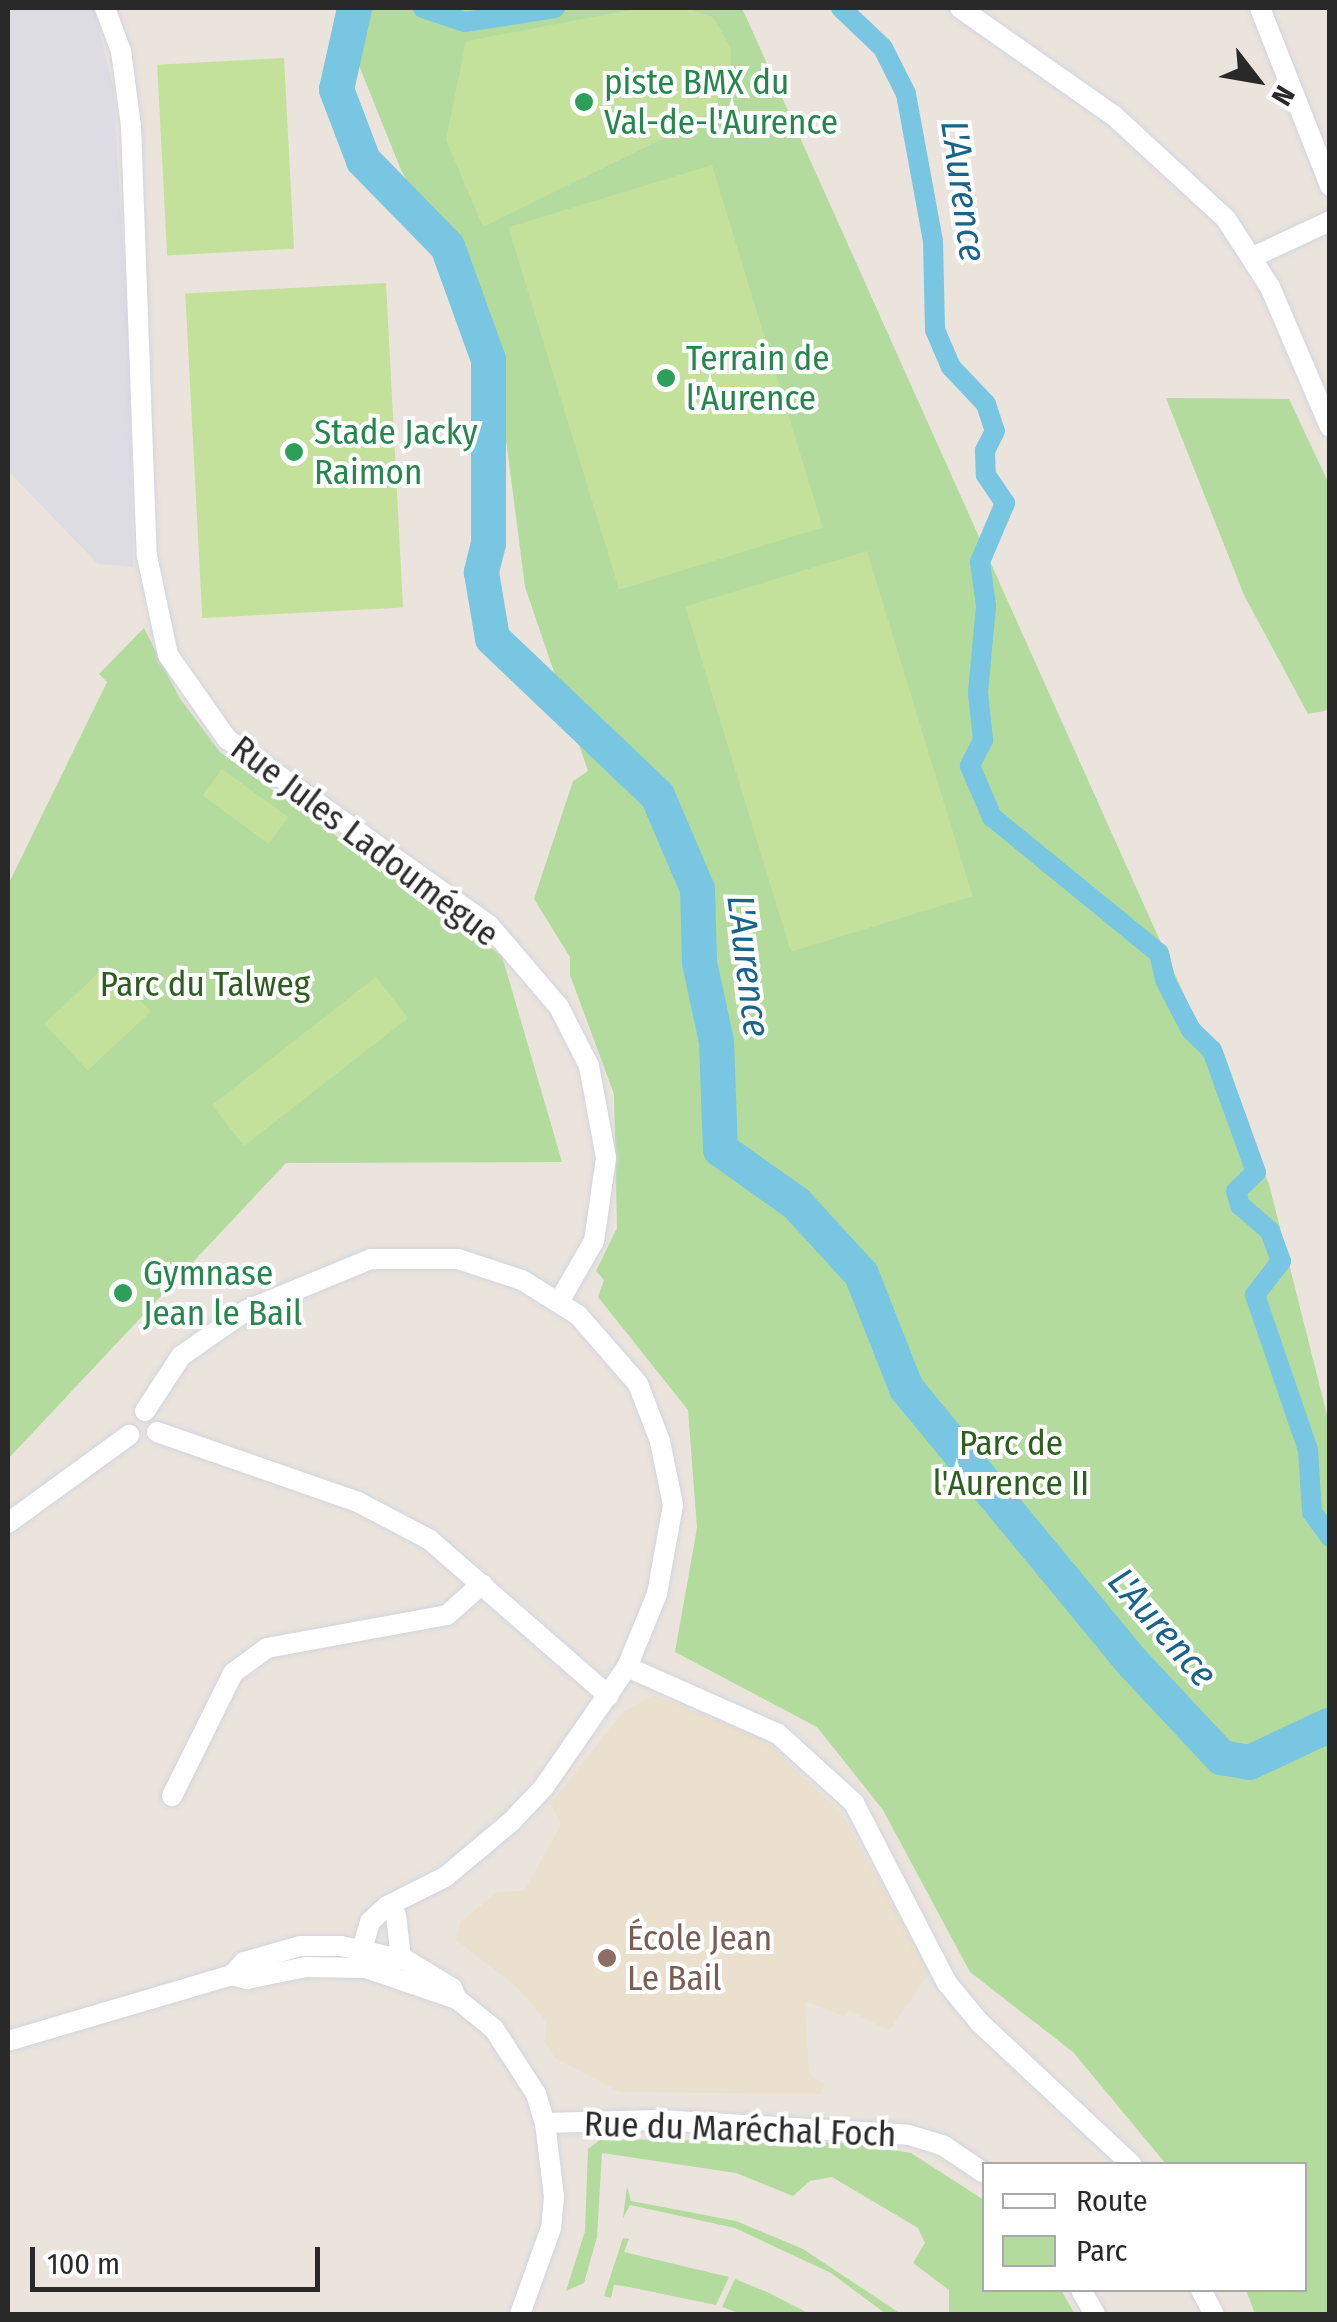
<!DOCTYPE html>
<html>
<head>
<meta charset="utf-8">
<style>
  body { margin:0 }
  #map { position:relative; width:1337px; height:2322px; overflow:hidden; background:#eae4dc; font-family:"Fira Sans Condensed",sans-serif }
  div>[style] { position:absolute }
  .industrial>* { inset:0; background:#dedce3 }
  .education>* { inset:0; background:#eae0cd }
  .green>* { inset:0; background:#b2db9d }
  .pitch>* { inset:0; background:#c3e19a; transform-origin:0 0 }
  .canal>* { height:20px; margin:-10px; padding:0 10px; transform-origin:10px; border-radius:10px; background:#78c6e2 }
  .river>* { height:35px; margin:-17.5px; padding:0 17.5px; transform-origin:17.5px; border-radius:17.5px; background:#78c6e2 }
  .roads { filter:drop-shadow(0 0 2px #d1d4e0) drop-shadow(0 0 2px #d1d4e0) }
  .minor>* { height:20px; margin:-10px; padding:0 10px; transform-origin:10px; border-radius:10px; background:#fff }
  .dots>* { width:28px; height:28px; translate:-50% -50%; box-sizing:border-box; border:5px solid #fff; border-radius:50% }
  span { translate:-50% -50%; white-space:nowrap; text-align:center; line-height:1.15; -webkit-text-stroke:8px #fff; paint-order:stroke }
  .leisure-label { font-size:35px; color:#27864d }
  .left { translate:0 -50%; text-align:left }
  .street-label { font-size:35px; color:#292929 }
  .park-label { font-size:35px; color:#2d5e20 }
  .education-label { font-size:35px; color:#785e54 }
  .water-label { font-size:38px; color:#1a648b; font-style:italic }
  .frame { position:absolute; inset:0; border:10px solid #292929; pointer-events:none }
  .legend { position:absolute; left:982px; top:2162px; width:325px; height:130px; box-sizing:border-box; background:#fff; border:2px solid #a9a9a9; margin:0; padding:12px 18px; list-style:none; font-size:30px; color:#292929 }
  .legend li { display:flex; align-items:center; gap:20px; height:50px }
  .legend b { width:50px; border:2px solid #a9a9a9 }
  .north { position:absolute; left:1207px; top:30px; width:100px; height:100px; -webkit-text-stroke:8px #fff; paint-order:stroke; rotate:121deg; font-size:28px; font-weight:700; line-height:40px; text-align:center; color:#292929 }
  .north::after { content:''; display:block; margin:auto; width:35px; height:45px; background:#292929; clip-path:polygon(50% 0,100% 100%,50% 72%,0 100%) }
  .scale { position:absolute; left:30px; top:2247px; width:290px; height:45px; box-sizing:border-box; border:5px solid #292929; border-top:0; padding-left:12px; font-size:30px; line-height:35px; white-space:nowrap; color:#292929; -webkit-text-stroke:8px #fff; paint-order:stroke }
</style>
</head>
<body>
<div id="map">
  <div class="industrial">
    <i style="clip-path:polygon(8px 8px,94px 8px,113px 87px,129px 344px,133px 567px,98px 564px,8px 471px)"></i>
  </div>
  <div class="education">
    <i style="clip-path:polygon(653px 1695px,765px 1740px,842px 1814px,929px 1973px,889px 2031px,849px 2010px,844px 2016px,805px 2001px,809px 2074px,825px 2084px,820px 2094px,620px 2092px,555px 2058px,544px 2041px,547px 2022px,517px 1987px,456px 1940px,461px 1921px,498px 1892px,524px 1891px,561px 1825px,551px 1803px,622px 1713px)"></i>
  </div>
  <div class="green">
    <i style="clip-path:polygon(368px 8px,742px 8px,1269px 1184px,1329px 1423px,1329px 2314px,1255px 2314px,1246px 2290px,1304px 2290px,1304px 2164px,1166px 2164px,1073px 2052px,970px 1972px,883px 1810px,817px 1727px,675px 1652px,697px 1528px,688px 1410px,598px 1297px,604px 1280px,596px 1271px,617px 1228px,614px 1094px,570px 975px,570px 957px,534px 899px,573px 781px,588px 771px,525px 587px,493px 338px,401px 170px,358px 63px)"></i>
    <i style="clip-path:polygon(1166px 398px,1289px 399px,1329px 484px,1329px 710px,1308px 714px,1244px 595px)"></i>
    <i style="clip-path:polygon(144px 628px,179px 697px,220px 752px,502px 956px,562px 1162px,286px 1163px,8px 1459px,8px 885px,107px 682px,99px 674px)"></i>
    <i style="clip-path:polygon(601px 2139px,851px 2143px,911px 2153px,984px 2200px,984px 2290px,1061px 2290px,1075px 2314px,949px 2314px,949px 2290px,913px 2263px,925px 2243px,918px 2228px,832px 2177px,810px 2181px,793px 2196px,736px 2173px,602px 2153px,597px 2237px,584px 2283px,566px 2291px,585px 2231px,588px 2149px)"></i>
    <i style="clip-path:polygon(627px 2186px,631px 2201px,736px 2221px,803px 2249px,901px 2314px,886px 2314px,831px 2273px,735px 2228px,630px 2205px,623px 2218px)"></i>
    <i style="clip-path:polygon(623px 2238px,629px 2239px,624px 2252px,729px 2277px,716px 2305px,624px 2286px,614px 2285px,611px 2298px,604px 2296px)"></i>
    <i style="clip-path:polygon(735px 2279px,767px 2292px,810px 2314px,741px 2314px,722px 2307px)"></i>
  </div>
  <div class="pitch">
    <i style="clip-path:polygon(641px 8px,686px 8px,713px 17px,731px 48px,730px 84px,701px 120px,483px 227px,446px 140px,466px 41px)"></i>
    <i style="left:284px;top:58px;width:191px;height:127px;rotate:87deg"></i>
    <i style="left:712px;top:165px;width:379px;height:213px;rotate:73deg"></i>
    <i style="left:386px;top:283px;width:325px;height:201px;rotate:87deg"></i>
    <i style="left:867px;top:551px;width:361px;height:190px;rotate:73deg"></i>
    <i style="left:222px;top:769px;width:82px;height:33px;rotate:36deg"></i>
    <i style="left:107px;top:965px;width:64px;height:86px;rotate:47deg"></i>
    <i style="left:376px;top:977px;width:52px;height:208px;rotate:52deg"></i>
  </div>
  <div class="canal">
    <i style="left:423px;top:8px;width:44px;rotate:18.4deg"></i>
    <i style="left:465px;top:22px;width:91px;rotate:-8.8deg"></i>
    <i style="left:841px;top:8px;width:58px;rotate:43.6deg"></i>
    <i style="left:883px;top:48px;width:51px;rotate:63.4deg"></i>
    <i style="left:906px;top:94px;width:149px;rotate:79.6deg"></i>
    <i style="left:933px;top:241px;width:89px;rotate:88.7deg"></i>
    <i style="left:935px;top:330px;width:40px;rotate:66.6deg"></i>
    <i style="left:951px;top:367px;width:51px;rotate:46.6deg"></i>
    <i style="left:986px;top:404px;width:28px;rotate:72deg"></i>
    <i style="left:995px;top:431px;width:22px;rotate:117deg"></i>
    <i style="left:985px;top:451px;width:24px;rotate:88deg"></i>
    <i style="left:986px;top:475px;width:34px;rotate:56deg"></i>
    <i style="left:1005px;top:503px;width:64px;rotate:113deg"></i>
    <i style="left:980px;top:562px;width:44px;rotate:82.2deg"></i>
    <i style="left:986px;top:606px;width:87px;rotate:95.3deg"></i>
    <i style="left:978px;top:693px;width:47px;rotate:83.9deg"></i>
    <i style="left:983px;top:740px;width:29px;rotate:117deg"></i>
    <i style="left:970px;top:766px;width:56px;rotate:66.7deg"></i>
    <i style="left:992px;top:817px;width:215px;rotate:39.2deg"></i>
    <i style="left:1159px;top:953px;width:28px;rotate:77deg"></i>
    <i style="left:1165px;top:980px;width:56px;rotate:62.5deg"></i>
    <i style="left:1191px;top:1030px;width:29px;rotate:44deg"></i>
    <i style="left:1212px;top:1050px;width:130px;rotate:70.2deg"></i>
    <i style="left:1256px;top:1172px;width:28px;rotate:136deg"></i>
    <i style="left:1236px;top:1191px;width:15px;rotate:74deg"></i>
    <i style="left:1240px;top:1205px;width:40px;rotate:41deg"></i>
    <i style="left:1270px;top:1231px;width:32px;rotate:70deg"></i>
    <i style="left:1281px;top:1261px;width:43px;rotate:127.4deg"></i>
    <i style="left:1255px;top:1295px;width:164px;rotate:71.1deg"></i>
    <i style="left:1308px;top:1450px;width:62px;rotate:86.3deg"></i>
    <i style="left:1312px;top:1512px;width:31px;rotate:54deg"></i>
  </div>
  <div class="river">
    <i style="left:354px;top:8px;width:83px;rotate:102.5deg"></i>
    <i style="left:336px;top:89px;width:76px;rotate:69.2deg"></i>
    <i style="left:363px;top:160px;width:120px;rotate:45.7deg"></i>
    <i style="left:447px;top:246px;width:120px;rotate:70.1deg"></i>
    <i style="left:488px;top:359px;width:184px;rotate:90deg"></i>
    <i style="left:488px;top:543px;width:30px;rotate:104deg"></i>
    <i style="left:481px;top:572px;width:67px;rotate:80.5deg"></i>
    <i style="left:492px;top:638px;width:228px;rotate:43.6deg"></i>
    <i style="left:657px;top:795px;width:102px;rotate:66.9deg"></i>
    <i style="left:697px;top:889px;width:73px;rotate:88.4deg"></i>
    <i style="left:699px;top:962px;width:81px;rotate:77.9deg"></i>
    <i style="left:716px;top:1041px;width:108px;rotate:87.9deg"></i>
    <i style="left:720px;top:1149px;width:93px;rotate:35.4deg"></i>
    <i style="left:796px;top:1203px;width:96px;rotate:47.5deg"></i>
    <i style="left:861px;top:1274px;width:123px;rotate:68.5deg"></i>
    <i style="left:906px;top:1388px;width:357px;rotate:50.5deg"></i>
    <i style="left:1133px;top:1663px;width:129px;rotate:46.9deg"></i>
    <i style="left:1221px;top:1757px;width:28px;rotate:10deg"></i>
    <i style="left:1249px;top:1762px;width:89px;rotate:-25.1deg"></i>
  </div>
  <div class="roads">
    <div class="minor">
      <i style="left:105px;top:8px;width:46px;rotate:69.6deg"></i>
      <i style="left:121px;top:51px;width:76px;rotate:82.4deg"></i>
      <i style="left:131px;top:126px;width:430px;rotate:87.9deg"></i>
      <i style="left:147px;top:556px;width:101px;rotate:78deg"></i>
      <i style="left:168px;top:655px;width:103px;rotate:54.9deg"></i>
      <i style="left:227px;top:739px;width:321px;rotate:35.4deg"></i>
      <i style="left:489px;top:925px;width:108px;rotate:49.5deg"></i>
      <i style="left:559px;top:1007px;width:66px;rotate:63deg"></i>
      <i style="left:589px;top:1066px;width:94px;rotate:79.5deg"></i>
      <i style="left:606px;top:1158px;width:84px;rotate:98.2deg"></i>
      <i style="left:594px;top:1241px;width:68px;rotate:120deg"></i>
      <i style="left:960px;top:8px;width:187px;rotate:35deg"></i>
      <i style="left:1113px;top:115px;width:154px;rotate:42.6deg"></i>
      <i style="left:1226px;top:219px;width:81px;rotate:57.1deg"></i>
      <i style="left:1270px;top:287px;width:152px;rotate:66.8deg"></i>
      <i style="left:1260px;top:8px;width:191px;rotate:68.5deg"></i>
      <i style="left:1253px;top:257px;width:85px;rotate:-25.1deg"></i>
      <i style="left:145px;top:1411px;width:66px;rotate:-56.8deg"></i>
      <i style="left:181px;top:1356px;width:80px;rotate:-34.9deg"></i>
      <i style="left:247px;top:1310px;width:134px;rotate:-22.4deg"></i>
      <i style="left:371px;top:1259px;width:87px"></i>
      <i style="left:458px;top:1259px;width:67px;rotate:18.2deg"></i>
      <i style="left:522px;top:1280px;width:66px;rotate:32deg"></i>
      <i style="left:578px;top:1315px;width:91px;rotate:49deg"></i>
      <i style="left:638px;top:1384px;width:61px;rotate:68.9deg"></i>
      <i style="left:660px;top:1441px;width:65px;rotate:78.5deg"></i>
      <i style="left:673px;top:1505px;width:90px;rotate:100.2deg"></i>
      <i style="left:657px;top:1594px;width:79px;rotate:112.3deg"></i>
      <i style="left:627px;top:1667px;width:146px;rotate:124.7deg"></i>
      <i style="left:544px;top:1787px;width:47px;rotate:133.3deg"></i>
      <i style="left:512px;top:1821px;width:87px;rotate:140.1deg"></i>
      <i style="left:445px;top:1877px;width:65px;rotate:153.4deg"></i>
      <i style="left:387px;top:1906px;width:23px;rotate:137deg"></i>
      <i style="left:370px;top:1922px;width:47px;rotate:106.1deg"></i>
      <i style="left:157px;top:1432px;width:213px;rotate:19.2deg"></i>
      <i style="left:358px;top:1502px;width:81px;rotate:27.8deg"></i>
      <i style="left:430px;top:1540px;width:237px;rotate:41.1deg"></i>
      <i style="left:8px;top:1523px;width:150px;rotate:-36deg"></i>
      <i style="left:627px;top:1667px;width:165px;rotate:23.9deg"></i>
      <i style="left:778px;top:1734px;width:103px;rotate:42.2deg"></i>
      <i style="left:854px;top:1803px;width:203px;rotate:62.7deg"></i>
      <i style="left:947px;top:1983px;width:52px;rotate:50.5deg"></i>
      <i style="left:980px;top:2023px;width:207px;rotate:43deg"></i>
      <i style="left:172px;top:1796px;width:137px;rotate:-63.6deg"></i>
      <i style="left:233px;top:1673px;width:42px;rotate:-36.3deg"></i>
      <i style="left:267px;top:1648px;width:183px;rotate:-10.4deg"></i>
      <i style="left:447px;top:1615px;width:47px;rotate:-41.5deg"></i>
      <i style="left:396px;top:1915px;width:43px;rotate:83.4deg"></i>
      <i style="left:232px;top:1975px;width:18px;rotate:-47deg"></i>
      <i style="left:244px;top:1962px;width:58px;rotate:-15.9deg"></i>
      <i style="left:300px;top:1946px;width:41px"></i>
      <i style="left:341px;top:1946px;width:66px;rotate:12.2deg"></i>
      <i style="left:406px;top:1960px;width:54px;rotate:31.3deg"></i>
      <i style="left:452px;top:1988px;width:12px;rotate:66deg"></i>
      <i style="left:8px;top:2041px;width:234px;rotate:-16.4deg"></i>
      <i style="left:232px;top:1975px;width:16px;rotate:15deg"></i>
      <i style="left:247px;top:1979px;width:60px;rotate:-11.5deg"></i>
      <i style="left:306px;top:1967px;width:60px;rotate:1deg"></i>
      <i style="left:366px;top:1968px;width:96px;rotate:18.8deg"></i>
      <i style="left:457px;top:1999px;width:48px;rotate:39deg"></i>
      <i style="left:494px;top:2029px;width:77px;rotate:57.1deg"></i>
      <i style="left:536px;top:2094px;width:30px;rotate:73deg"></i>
      <i style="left:545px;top:2123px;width:74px;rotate:83deg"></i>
      <i style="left:554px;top:2196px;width:32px;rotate:95deg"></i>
      <i style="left:551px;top:2228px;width:91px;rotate:109.8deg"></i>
      <i style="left:545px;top:2123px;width:114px;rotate:-1.5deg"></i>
      <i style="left:659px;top:2120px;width:250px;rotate:3.4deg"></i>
      <i style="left:909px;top:2135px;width:37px;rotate:17deg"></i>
      <i style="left:944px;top:2146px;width:48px;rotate:34deg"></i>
      <i style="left:1081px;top:2290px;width:28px;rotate:60deg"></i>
      <i style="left:1201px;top:2290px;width:27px;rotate:62deg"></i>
    </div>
  </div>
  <div class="dots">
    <i style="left:584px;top:102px;background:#2e9e5b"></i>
    <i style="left:666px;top:378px;background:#2e9e5b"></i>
    <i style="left:294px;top:452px;background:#2e9e5b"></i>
    <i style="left:123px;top:1293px;background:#2e9e5b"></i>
    <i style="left:607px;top:1958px;background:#8d6e63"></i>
  </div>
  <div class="leisure-label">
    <span class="left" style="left:604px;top:102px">piste BMX du<br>Val-de-l'Aurence</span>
    <span class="left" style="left:686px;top:378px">Terrain de<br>l'Aurence</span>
    <span class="left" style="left:314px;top:452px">Stade Jacky<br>Raimon</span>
    <span class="left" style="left:143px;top:1293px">Gymnase<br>Jean le Bail</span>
  </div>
  <div class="street-label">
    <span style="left:365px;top:841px;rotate:37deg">Rue Jules Ladoumégue</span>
    <span style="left:740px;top:2129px;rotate:2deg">Rue du Maréchal Foch</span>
  </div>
  <div class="park-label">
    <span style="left:205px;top:984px">Parc du Talweg</span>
    <span style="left:1011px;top:1463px">Parc de<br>l'Aurence II</span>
  </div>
  <div class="education-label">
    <span class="left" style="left:627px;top:1958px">École Jean<br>Le Bail</span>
  </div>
  <div class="water-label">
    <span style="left:963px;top:191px;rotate:82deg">L'Aurence</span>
    <span style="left:748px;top:966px;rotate:83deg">L'Aurence</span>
    <span style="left:1162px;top:1628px;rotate:49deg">L'Aurence</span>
  </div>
  <div class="frame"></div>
  <ul class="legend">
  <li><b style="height:12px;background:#fff"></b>Route</li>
  <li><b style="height:28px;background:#b2db9d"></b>Parc</li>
  </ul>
  <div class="north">N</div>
  <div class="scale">100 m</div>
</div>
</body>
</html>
